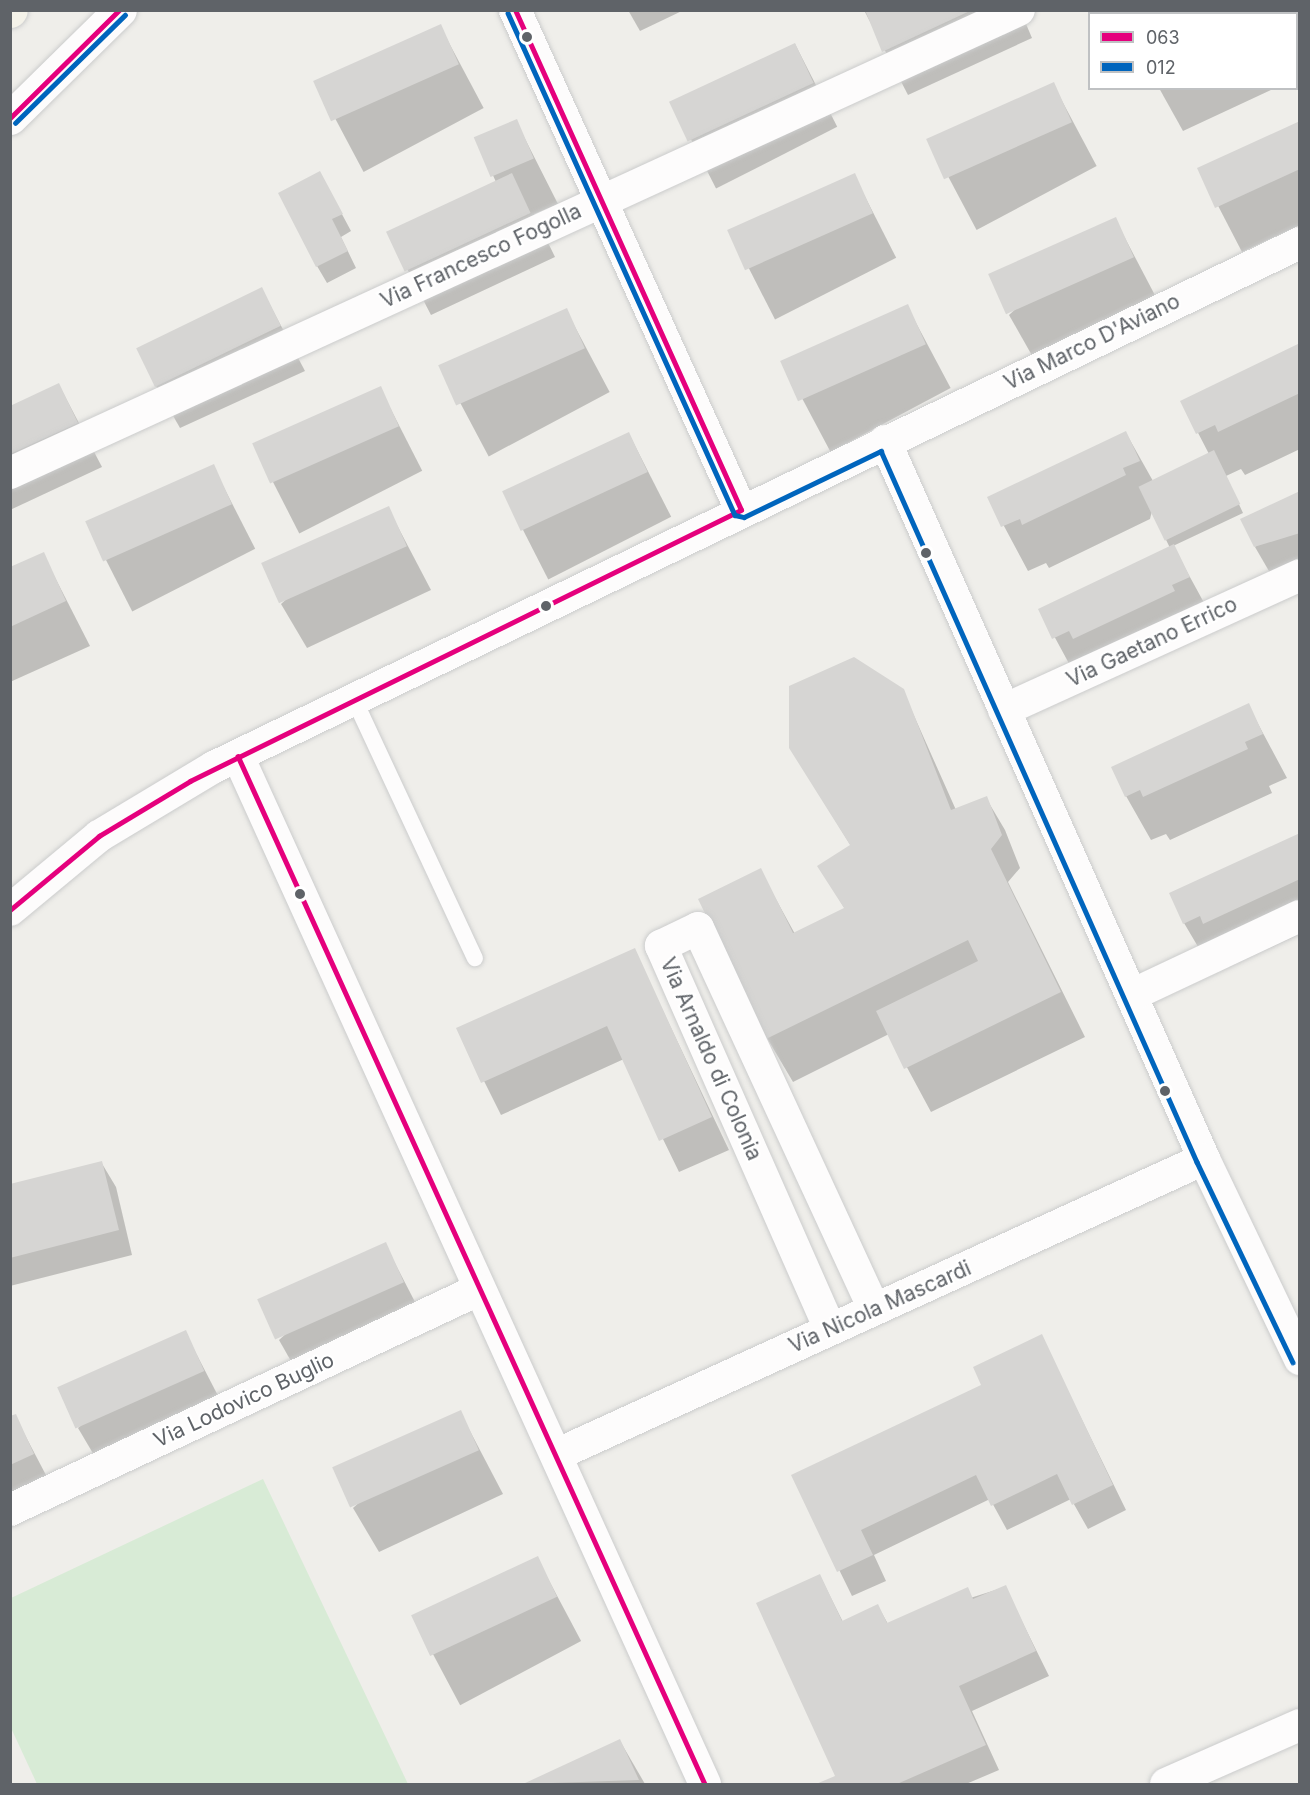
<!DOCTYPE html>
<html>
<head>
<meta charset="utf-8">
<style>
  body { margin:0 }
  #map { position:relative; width:1310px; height:1795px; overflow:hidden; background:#efeeea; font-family:Inter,sans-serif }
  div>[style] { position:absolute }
  .green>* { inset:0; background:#d8ebd6 }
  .shadow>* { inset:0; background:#0003; transform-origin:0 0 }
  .building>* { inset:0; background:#d6d5d3; transform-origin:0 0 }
  .roads { filter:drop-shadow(0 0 2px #cbcccc) drop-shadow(0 0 2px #cbcccc) }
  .lane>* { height:16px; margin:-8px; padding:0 8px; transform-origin:8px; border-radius:8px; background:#fdfcfc }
  .street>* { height:32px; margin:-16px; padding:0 16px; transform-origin:16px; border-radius:16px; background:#fdfcfc }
  .secondary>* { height:33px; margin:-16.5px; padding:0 16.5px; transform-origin:16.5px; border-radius:16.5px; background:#fdfcfc }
  .primary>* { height:33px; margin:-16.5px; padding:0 16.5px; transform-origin:16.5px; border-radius:16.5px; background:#f4f2e9 }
  .bus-1>* { height:4.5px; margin:-2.25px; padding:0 2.25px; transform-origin:2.25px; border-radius:2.25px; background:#e5007d }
  .bus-2>* { height:4.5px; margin:-2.25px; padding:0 2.25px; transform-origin:2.25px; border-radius:2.25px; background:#0065bd }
  .dots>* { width:16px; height:16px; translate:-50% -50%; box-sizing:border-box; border:3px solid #fff; border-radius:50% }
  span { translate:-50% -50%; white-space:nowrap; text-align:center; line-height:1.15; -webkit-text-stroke:4.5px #fff; paint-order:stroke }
  .street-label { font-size:21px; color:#5f6368 }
  .frame { position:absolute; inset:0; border:12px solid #5f6368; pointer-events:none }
  .legend { position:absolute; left:1088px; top:12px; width:210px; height:78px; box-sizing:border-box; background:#fff; border:2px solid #bfc1c3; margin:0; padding:8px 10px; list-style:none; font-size:18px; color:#5f6368 }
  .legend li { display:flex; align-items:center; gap:12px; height:30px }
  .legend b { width:30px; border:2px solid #bfc1c3 }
</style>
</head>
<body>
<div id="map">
  <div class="green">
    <i style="clip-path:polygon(263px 1479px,408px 1784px,37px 1784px,11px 1728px,11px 1598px)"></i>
  </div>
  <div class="shadow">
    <i style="clip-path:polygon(628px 10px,684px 10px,640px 31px)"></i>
    <i style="clip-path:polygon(1020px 10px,1032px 38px,908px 95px,865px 12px)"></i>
    <i style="left:440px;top:26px;width:93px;height:136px;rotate:62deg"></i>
    <i style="left:795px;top:44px;width:93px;height:136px;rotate:63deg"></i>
    <i style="clip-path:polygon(1296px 49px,1300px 56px,1296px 78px)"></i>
    <i style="left:1053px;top:84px;width:93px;height:136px;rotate:62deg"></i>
    <i style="clip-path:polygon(1159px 88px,1275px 88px,1183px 131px)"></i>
    <i style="clip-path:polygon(516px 121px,558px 204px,534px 214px,555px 257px,431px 315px,388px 232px,496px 182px,476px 138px)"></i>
    <i style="clip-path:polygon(1300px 122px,1300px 225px,1242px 252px,1199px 169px)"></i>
    <i style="left:854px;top:175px;width:93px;height:136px;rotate:63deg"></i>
    <i style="clip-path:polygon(329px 190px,351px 231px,341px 237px,356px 268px,327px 283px,317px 266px)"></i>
    <i style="clip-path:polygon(1115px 219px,1158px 301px,1034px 359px,1009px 315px)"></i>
    <i style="clip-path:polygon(261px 288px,305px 371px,180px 428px,155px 384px)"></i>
    <i style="left:907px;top:306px;width:93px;height:136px;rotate:62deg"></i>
    <i style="left:566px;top:310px;width:93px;height:137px;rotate:62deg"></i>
    <i style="clip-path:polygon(1300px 345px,1300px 449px,1245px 475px,1241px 469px,1226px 476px,1243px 513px,1173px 546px,1214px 621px,1079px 682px,1040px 610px,1170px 548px,1152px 511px,1150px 519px,1049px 568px,1046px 563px,1028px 571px,989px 498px,1126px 433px,1153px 481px,1209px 454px,1182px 402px)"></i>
    <i style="clip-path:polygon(59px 385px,102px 467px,10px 510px,10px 407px)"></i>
    <i style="left:380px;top:388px;width:93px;height:138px;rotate:63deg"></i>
    <i style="left:629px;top:434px;width:93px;height:138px;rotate:63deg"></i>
    <i style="left:213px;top:466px;width:93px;height:138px;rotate:63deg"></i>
    <i style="clip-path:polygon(1300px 492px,1300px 586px,1280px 590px,1255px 547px)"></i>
    <i style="clip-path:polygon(388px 508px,431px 590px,307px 648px,281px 604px)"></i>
    <i style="clip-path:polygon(43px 554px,90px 646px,10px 682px,10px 568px)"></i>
    <i style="clip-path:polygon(903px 691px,956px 810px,986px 798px,1005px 830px,1020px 868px,1008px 882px,1085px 1037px,931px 1112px,889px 1034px,793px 1082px,767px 1038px,760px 870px,795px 934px,845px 909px,819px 866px,851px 846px,790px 747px)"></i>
    <i style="clip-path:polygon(1248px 705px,1287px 778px,1269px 786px,1272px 793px,1170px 840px,1166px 834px,1151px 840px,1126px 796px)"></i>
    <i style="clip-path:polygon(1300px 835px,1300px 934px,1229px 967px,1225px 960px,1210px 967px,1184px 923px)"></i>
    <i style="clip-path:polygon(634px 950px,729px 1150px,679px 1172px,624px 1059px,501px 1115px,458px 1029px)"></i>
    <i style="clip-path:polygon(101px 1162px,116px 1187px,132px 1255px,10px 1286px,10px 1185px)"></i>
    <i style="clip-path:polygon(385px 1244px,428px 1327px,304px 1384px,279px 1340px)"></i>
    <i style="clip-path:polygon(185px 1332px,228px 1415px,104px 1472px,78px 1428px)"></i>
    <i style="clip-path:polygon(1041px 1336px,1126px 1510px,1088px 1529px,1071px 1499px,1007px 1530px,990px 1499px,874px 1555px,886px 1581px,852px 1596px,793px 1476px,983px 1386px)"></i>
    <i style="clip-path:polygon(460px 1412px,503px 1494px,379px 1552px,353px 1508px)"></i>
    <i style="clip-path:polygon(15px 1416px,58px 1498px,10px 1520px,10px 1418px)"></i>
    <i style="left:537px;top:1558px;width:94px;height:137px;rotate:62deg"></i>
    <i style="clip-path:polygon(820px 1576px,843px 1622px,878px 1606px,888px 1624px,1005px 1587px,1049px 1676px,972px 1711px,999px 1770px,966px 1784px,820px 1784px,837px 1776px)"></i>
    <i style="clip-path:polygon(620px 1741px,645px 1784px,526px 1784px)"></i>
  </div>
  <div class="building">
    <i style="clip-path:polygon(865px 10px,972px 10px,882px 52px)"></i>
    <i style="left:1218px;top:10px;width:57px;height:8px"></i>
    <i style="left:441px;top:24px;width:44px;height:140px;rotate:66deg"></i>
    <i style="left:795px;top:43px;width:44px;height:139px;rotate:65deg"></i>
    <i style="left:1054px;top:82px;width:44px;height:140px;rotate:66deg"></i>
    <i style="left:517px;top:119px;width:43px;height:47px;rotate:67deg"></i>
    <i style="clip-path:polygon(1300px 121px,1300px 169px,1215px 208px,1197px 168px)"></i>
    <i style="clip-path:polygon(320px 171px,343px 214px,332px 219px,348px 251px,316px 267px,278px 193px)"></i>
    <i style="left:512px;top:173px;width:44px;height:139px;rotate:65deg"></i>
    <i style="left:855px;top:173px;width:44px;height:140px;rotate:66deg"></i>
    <i style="left:1116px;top:217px;width:44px;height:140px;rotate:66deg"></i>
    <i style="left:262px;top:287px;width:43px;height:140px;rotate:64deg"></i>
    <i style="left:908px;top:304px;width:44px;height:140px;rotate:66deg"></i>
    <i style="left:567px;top:308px;width:44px;height:141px;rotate:66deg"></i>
    <i style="clip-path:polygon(1300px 343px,1300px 393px,1218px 432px,1215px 425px,1196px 434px,1180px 401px)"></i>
    <i style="clip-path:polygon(59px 383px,78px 423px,10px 454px,10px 406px)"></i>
    <i style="left:381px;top:386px;width:44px;height:141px;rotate:66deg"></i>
    <i style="clip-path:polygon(1126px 431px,1140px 461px,1123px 468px,1126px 475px,1022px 525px,1020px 519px,1001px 527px,987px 497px)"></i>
    <i style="left:629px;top:432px;width:44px;height:140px;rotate:65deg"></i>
    <i style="left:1214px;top:450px;width:60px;height:84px;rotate:64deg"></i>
    <i style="left:214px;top:464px;width:44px;height:141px;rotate:66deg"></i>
    <i style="clip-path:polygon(1300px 491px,1300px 533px,1254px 547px,1240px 519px)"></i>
    <i style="left:389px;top:506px;width:44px;height:140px;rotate:66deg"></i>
    <i style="clip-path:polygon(1174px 544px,1190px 577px,1172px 585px,1175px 591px,1073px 639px,1069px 631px,1052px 639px,1038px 609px)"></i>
    <i style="clip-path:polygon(44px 552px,66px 601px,10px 627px,10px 567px)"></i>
    <i style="clip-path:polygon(854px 657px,904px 689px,951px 810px,987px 796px,1002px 835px,991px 849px,1061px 992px,904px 1069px,876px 1011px,978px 961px,968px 940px,766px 1039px,698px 899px,761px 868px,793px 933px,844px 908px,817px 866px,850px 845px,789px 748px,789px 686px)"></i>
    <i style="clip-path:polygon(1249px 703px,1263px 734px,1245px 742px,1248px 749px,1143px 797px,1140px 790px,1125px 797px,1111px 767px)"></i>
    <i style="clip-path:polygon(1300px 833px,1300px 879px,1203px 924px,1200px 916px,1183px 924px,1169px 893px)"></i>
    <i style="clip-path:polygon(635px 948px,712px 1117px,659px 1141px,607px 1026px,481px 1083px,456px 1028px)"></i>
    <i style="clip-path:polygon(102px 1161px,119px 1230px,10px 1258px,10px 1184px)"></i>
    <i style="left:386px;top:1242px;width:44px;height:141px;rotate:66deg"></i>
    <i style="left:186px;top:1330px;width:45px;height:141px;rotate:66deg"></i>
    <i style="clip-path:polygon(1042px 1334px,1113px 1485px,1072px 1505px,1057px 1474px,991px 1506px,976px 1475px,861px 1530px,873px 1555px,837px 1572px,791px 1475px,981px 1385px,973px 1367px)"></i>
    <i style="left:461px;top:1410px;width:44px;height:141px;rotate:66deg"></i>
    <i style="clip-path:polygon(16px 1414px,34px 1454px,10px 1465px,10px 1416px)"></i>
    <i style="left:538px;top:1556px;width:45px;height:140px;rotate:65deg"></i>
    <i style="clip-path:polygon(820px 1574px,842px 1621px,878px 1604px,887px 1623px,968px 1587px,973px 1599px,1006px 1585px,1036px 1651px,959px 1686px,986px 1745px,897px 1784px,816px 1784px,835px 1776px,756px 1603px)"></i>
    <i style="clip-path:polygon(620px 1739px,639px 1780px,523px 1784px)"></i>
  </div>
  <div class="roads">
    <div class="lane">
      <i style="left:354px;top:699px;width:286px;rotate:65deg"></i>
    </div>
    <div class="street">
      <i style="left:515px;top:10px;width:549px;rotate:65.68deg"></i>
      <i style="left:885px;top:441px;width:786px;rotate:66.04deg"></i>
      <i style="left:1204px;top:1159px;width:222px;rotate:64.4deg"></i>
      <i style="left:10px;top:473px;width:1110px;rotate:-24.65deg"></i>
      <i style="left:1004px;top:710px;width:325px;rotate:-24.5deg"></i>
      <i style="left:238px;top:756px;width:1129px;rotate:65.57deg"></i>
      <i style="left:10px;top:910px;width:116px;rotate:-39.7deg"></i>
      <i style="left:99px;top:836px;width:134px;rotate:-31deg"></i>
      <i style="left:214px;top:767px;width:1206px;rotate:-25.76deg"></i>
      <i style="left:1134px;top:994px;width:183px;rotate:-25.2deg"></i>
      <i style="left:830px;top:1329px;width:419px;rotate:-113.8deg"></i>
      <i style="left:661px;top:946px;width:41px;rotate:-25.9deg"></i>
      <i style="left:698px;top:928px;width:420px;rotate:65.2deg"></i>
      <i style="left:556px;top:1455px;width:712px;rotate:-24.55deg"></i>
      <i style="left:10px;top:1510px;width:517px;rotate:-25.18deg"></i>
      <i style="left:1166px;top:1784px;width:146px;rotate:-23.8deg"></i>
    </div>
    <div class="secondary">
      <i style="left:10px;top:118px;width:154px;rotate:-44.5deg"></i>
    </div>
    <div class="primary">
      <i style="left:10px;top:11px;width:1px;rotate:-45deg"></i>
    </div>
  </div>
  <div class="bus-1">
    <i style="left:10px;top:118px;width:153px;rotate:-44.7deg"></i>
    <i style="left:238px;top:756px;width:1129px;rotate:65.57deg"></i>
    <i style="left:10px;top:910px;width:116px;rotate:-39.7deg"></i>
    <i style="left:99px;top:836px;width:106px;rotate:-31.1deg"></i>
    <i style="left:190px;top:781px;width:614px;rotate:-26.19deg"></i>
    <i style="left:741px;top:510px;width:549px;rotate:-114.32deg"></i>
  </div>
  <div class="bus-2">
    <i style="left:508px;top:13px;width:551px;rotate:65.67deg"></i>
    <i style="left:735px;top:515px;width:9px;rotate:13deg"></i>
    <i style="left:744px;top:517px;width:152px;rotate:-25.7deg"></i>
    <i style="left:881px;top:451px;width:778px;rotate:66.04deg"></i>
    <i style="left:1197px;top:1162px;width:222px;rotate:64.4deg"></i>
    <i style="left:15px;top:123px;width:154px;rotate:-44.5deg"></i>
  </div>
  <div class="dots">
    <i style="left:527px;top:37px;background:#5f6368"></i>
    <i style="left:926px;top:553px;background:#5f6368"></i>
    <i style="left:546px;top:606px;background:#5f6368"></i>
    <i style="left:300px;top:894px;background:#5f6368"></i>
    <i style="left:1165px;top:1091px;background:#5f6368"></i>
  </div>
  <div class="street-label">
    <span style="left:481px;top:256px;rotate:-25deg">Via Francesco Fogolla</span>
    <span style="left:1092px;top:342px;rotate:-26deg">Via Marco D'Aviano</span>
    <span style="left:1152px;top:642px;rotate:-25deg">Via Gaetano Errico</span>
    <span style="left:711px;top:1059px;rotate:66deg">Via Arnaldo di Colonia</span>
    <span style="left:880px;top:1307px;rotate:-24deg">Via Nicola Mascardi</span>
    <span style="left:244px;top:1400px;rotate:-25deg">Via Lodovico Buglio</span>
  </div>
  <div class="frame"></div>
  <ul class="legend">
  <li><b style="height:8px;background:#e5007d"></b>063</li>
  <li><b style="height:8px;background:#0065bd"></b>012</li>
  </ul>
</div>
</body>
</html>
